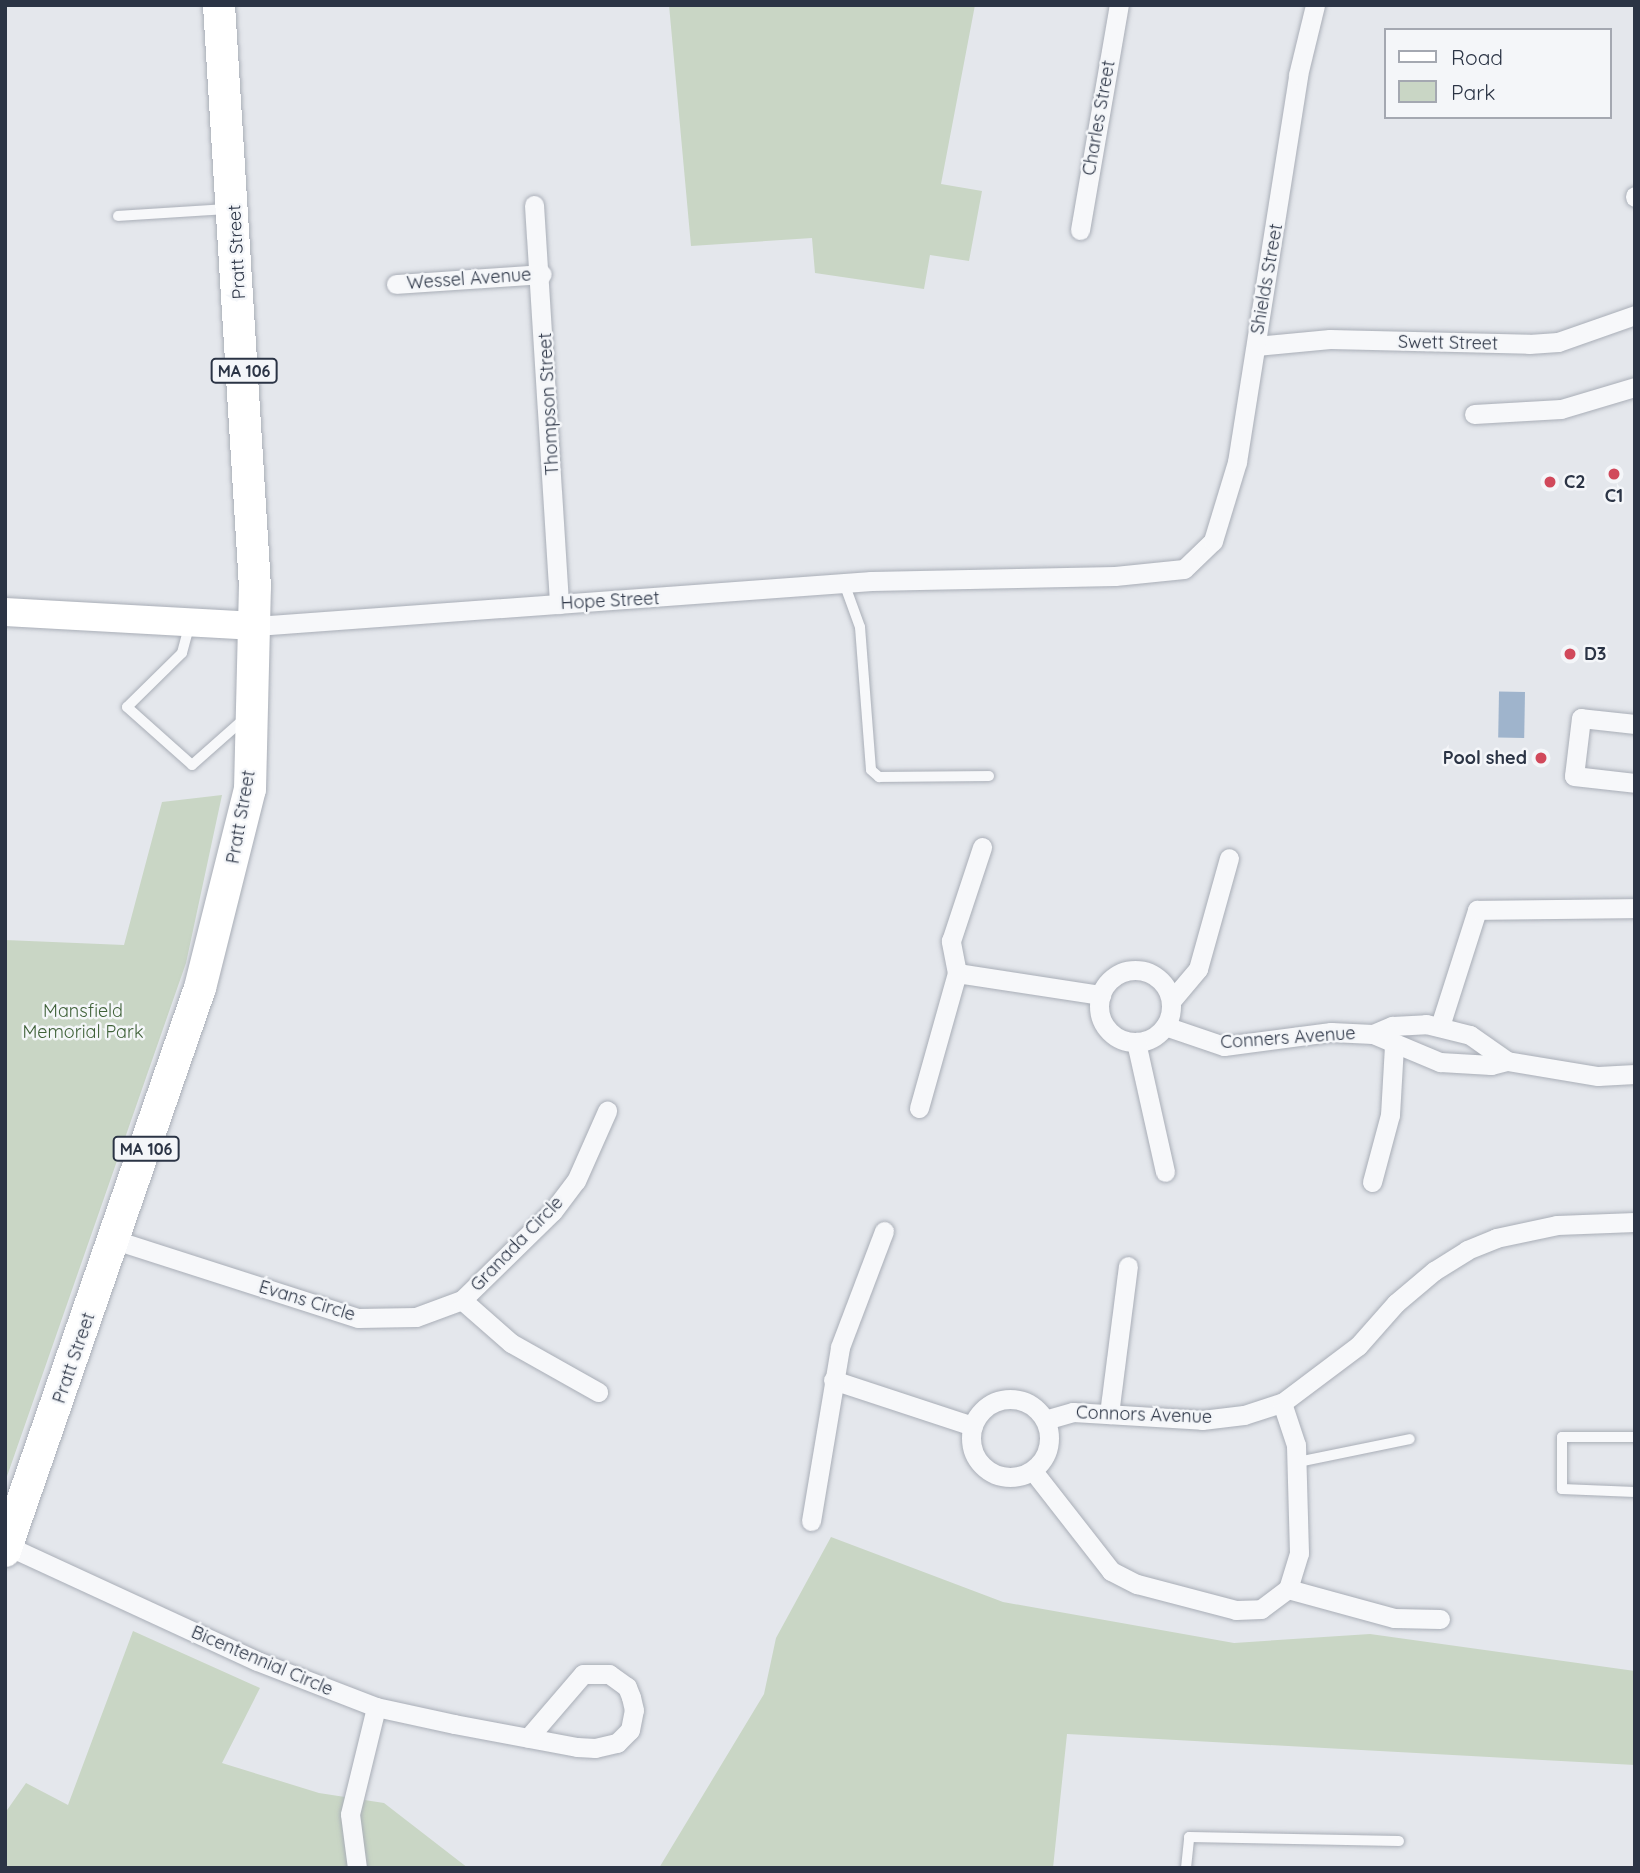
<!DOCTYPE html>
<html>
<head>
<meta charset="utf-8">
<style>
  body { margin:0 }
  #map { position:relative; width:1640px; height:1873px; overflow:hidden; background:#e4e7ec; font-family:Quicksand,sans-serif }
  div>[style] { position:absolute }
  .green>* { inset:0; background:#c9d6c5 }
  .water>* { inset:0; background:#9fb4cc; transform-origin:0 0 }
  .roads { filter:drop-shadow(0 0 2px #a9aeb7) drop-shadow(0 0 2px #a9aeb7) }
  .service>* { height:10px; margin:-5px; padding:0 5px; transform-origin:5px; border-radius:5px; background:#f7f8fa }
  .minor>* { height:19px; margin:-9.5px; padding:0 9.5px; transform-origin:9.5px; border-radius:9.5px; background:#f7f8fa }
  .minor>.ring { margin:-9.5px; padding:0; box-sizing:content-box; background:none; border:19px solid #f7f8fa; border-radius:50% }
  .secondary>* { height:28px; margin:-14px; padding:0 14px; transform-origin:14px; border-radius:14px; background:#fff }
  .primary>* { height:32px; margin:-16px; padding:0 16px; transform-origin:16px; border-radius:16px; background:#fff }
  .dots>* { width:19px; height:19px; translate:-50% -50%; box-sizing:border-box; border:4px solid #f4f6f9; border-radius:50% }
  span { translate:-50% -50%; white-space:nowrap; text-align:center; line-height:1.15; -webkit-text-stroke:5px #f4f6f9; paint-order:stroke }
  .shield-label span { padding:2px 5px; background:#f4f6f9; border:2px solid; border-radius:5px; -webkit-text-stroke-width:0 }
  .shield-label { font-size:16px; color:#2b3445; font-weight:700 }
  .street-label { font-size:18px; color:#2b3445 }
  .poi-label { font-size:18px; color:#2b3445; font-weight:700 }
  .left { translate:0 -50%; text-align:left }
  .right { translate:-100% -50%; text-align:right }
  .park-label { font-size:18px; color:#3f6138 }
  .frame { position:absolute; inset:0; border:7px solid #2b3445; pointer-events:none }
  .legend { position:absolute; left:1384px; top:28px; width:228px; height:91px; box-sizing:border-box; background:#f4f6f9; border:2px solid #a4a8b1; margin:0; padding:9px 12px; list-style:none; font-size:21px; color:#2b3445 }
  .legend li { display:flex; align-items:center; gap:14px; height:35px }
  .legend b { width:35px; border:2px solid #a4a8b1 }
</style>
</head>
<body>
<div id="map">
  <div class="green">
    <i style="clip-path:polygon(669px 5px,975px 5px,941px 184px,982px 191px,969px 261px,930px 255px,924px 289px,815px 273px,812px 238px,691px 246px)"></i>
    <i style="clip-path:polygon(222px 795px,186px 963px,5px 1482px,5px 940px,124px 945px,162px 802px)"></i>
    <i style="clip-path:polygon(831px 1537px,1003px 1602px,1234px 1643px,1370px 1634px,1635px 1671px,1635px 1765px,1067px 1734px,1053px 1868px,659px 1868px,764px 1694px,776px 1638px)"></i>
    <i style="clip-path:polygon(133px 1631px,260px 1688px,222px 1763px,319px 1793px,384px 1803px,468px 1868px,5px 1868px,5px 1813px,26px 1783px,68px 1805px)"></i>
  </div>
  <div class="water">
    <i style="left:1525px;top:692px;width:46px;height:26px;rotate:91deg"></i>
  </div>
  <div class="roads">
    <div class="service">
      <i style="left:118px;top:216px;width:108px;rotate:-3.7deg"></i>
      <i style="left:844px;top:583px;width:47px;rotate:70deg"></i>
      <i style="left:860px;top:627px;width:143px;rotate:85.6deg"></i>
      <i style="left:871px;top:770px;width:11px;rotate:41deg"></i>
      <i style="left:879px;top:777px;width:110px;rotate:-0.5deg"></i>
      <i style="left:190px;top:623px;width:31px;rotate:105deg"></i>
      <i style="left:182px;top:653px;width:77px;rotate:135.5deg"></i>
      <i style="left:127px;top:707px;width:87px;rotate:41.7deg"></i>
      <i style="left:192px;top:765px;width:69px;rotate:-41.5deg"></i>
      <i style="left:1635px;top:1437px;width:73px;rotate:180deg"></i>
      <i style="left:1562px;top:1437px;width:52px;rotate:90deg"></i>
      <i style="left:1562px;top:1489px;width:73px;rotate:2.4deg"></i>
      <i style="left:1298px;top:1462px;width:114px;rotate:-11.6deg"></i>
      <i style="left:1186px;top:1868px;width:31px;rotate:-84deg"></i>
      <i style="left:1189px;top:1837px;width:210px;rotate:1.1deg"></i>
    </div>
    <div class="minor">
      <i style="left:1635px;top:196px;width:1px;rotate:90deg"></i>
      <i style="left:534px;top:205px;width:400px;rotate:86.4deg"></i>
      <i style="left:1080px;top:230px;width:228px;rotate:-80.2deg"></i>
      <i style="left:396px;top:284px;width:146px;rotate:-3.9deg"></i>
      <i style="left:1256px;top:346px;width:74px;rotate:-5.4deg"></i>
      <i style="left:1330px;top:339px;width:199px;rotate:1.4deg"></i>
      <i style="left:1529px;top:344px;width:29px;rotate:-4deg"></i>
      <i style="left:1558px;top:342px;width:82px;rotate:-19.3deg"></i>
      <i style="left:1474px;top:414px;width:87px;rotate:-3.3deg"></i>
      <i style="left:1561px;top:409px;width:77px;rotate:-16.6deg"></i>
      <i style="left:256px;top:626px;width:617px;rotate:-4.18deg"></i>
      <i style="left:871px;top:581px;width:244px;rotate:-1.2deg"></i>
      <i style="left:1115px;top:576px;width:69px;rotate:-5.8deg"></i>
      <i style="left:1184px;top:569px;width:40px;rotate:-44deg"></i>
      <i style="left:1213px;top:541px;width:83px;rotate:-73.1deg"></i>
      <i style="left:1237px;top:462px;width:392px;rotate:-81deg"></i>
      <i style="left:1298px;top:75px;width:72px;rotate:-76.3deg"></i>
      <i style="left:1635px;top:724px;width:54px;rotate:-173.7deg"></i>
      <i style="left:1581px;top:718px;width:58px;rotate:96.9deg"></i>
      <i style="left:1574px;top:776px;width:61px;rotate:6.5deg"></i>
      <i class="ring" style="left:1099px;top:970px;width:53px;height:53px"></i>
      <i style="left:957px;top:973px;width:146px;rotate:8.7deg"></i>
      <i style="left:1171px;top:1001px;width:42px;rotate:-49.8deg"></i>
      <i style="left:1198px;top:969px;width:115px;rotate:-74.4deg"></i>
      <i style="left:1165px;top:1026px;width:62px;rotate:18.7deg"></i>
      <i style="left:1224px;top:1046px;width:108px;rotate:-7.5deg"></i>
      <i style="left:1331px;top:1032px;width:42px;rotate:2.7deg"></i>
      <i style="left:1373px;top:1034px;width:21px;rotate:-23deg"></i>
      <i style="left:1392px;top:1026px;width:34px;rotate:-3deg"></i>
      <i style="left:1426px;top:1024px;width:45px;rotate:14deg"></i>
      <i style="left:1470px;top:1035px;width:45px;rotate:35.1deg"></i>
      <i style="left:1440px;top:1026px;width:122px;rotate:-72.3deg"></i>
      <i style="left:1477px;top:910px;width:158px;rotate:-0.7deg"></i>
      <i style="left:1373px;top:1034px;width:73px;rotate:22.7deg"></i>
      <i style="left:1440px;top:1062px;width:51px;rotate:3.4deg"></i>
      <i style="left:1491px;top:1065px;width:16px;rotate:-14deg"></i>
      <i style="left:1507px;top:1061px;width:92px;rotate:9.4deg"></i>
      <i style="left:1598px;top:1076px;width:37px;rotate:-3deg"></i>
      <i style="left:1136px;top:1042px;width:133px;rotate:77.4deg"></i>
      <i style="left:919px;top:1108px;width:140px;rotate:-74.3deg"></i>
      <i style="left:957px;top:973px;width:33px;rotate:-101deg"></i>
      <i style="left:951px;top:941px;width:99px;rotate:-71.7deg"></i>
      <i style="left:1372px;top:1182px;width:69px;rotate:-75deg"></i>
      <i style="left:1390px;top:1115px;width:69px;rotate:-86.7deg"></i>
      <i style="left:115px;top:1240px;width:255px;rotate:17.8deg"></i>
      <i style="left:358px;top:1318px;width:58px;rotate:-1deg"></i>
      <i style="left:416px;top:1317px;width:49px;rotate:-20.3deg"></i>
      <i style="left:462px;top:1300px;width:65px;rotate:41.3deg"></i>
      <i style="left:511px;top:1343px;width:100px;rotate:29.4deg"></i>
      <i style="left:462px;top:1300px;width:127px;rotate:-44.4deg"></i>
      <i style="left:553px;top:1211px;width:38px;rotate:-53deg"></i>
      <i style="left:576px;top:1181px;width:77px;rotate:-66.1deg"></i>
      <i style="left:833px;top:1380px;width:147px;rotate:18.2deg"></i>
      <i class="ring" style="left:971px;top:1399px;width:59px;height:59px"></i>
      <i style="left:1109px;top:1414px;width:149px;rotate:-82.7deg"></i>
      <i style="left:1045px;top:1420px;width:29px;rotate:-16deg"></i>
      <i style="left:1073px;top:1412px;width:129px;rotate:3.5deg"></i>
      <i style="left:1202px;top:1420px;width:42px;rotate:-6.8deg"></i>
      <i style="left:1244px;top:1415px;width:40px;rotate:-18deg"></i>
      <i style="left:1033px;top:1471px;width:127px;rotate:52deg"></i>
      <i style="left:1111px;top:1571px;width:29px;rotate:27deg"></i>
      <i style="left:1137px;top:1584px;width:102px;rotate:14.7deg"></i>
      <i style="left:1236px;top:1610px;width:25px;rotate:-2deg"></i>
      <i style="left:1261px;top:1609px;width:34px;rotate:-37deg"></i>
      <i style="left:1288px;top:1589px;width:38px;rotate:-73deg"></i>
      <i style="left:1299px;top:1553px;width:108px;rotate:-91.6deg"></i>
      <i style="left:1296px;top:1445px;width:44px;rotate:-108.4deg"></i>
      <i style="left:1282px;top:1403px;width:95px;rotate:-36.9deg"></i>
      <i style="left:1358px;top:1346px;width:57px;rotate:-48.5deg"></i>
      <i style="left:1396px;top:1303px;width:50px;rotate:-40.1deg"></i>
      <i style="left:1434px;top:1271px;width:39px;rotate:-32deg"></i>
      <i style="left:1467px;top:1250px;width:31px;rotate:-22deg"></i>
      <i style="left:1496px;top:1238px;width:62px;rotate:-12deg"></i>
      <i style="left:1557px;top:1225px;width:78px;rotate:-2.2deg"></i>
      <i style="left:811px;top:1521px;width:176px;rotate:-80.5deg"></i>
      <i style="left:840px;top:1347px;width:124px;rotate:-69.2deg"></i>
      <i style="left:8px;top:1546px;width:274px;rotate:24.8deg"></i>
      <i style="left:257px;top:1661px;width:128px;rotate:21.1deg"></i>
      <i style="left:376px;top:1707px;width:80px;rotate:12.3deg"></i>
      <i style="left:454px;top:1724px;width:125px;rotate:10.6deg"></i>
      <i style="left:577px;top:1747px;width:18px;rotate:3deg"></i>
      <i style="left:595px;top:1748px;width:23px;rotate:-13deg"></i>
      <i style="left:617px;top:1743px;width:18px;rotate:-45deg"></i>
      <i style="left:630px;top:1730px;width:20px;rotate:-79deg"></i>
      <i style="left:634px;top:1710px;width:13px;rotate:-103deg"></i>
      <i style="left:631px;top:1697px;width:11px;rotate:-112deg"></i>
      <i style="left:627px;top:1687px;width:22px;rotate:-144deg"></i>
      <i style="left:609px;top:1674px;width:26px;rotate:180deg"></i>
      <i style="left:583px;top:1674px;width:84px;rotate:130.7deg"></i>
      <i style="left:1288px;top:1589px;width:110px;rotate:15.3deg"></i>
      <i style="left:1394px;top:1618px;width:46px;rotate:1.2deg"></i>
      <i style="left:357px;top:1868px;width:54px;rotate:-97.4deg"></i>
      <i style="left:350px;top:1814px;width:110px;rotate:-76.3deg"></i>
    </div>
    <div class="secondary">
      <i style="left:5px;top:612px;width:251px;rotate:3.2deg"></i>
    </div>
    <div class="primary">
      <i style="left:5px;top:1551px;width:596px;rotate:-70.9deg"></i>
      <i style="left:200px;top:988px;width:205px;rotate:-75.9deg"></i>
      <i style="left:250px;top:789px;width:202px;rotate:-88.6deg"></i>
      <i style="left:255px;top:587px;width:583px;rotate:-93.54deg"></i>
    </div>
  </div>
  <div class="dots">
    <i style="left:1614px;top:474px;background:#d1495b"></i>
    <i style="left:1550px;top:482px;background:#d1495b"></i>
    <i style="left:1570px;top:654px;background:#d1495b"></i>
    <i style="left:1541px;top:758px;background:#d1495b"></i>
  </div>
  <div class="shield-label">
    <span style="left:244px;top:371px">MA 106</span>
    <span style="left:146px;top:1149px">MA 106</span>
  </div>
  <div class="street-label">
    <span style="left:1099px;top:118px;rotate:-80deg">Charles Street</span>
    <span style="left:237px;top:252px;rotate:-93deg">Pratt Street</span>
    <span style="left:469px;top:279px;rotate:-4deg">Wessel Avenue</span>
    <span style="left:1267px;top:279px;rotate:-80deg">Shields Street</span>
    <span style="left:1448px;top:343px;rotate:1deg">Swett Street</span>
    <span style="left:549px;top:404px;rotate:-93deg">Thompson Street</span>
    <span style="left:610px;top:601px;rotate:-3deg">Hope Street</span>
    <span style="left:241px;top:817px;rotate:-80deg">Pratt Street</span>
    <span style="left:1288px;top:1038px;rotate:-4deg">Conners Avenue</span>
    <span style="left:517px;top:1244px;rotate:-46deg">Granada Circle</span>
    <span style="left:307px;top:1301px;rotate:17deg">Evans Circle</span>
    <span style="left:74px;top:1358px;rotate:-71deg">Pratt Street</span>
    <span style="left:1144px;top:1415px;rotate:2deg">Connors Avenue</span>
    <span style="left:262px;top:1661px;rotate:23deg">Bicentennial Circle</span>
  </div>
  <div class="poi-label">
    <span class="left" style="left:1564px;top:482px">C2</span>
    <span style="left:1614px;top:496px">C1</span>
    <span class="left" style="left:1584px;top:654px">D3</span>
    <span class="right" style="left:1527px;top:758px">Pool shed</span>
  </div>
  <div class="park-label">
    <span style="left:83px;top:1022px">Mansfield<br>Memorial Park</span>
  </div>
  <div class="frame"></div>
  <ul class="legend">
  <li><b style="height:9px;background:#fff"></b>Road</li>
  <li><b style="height:19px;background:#c9d6c5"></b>Park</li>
  </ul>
</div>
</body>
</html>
